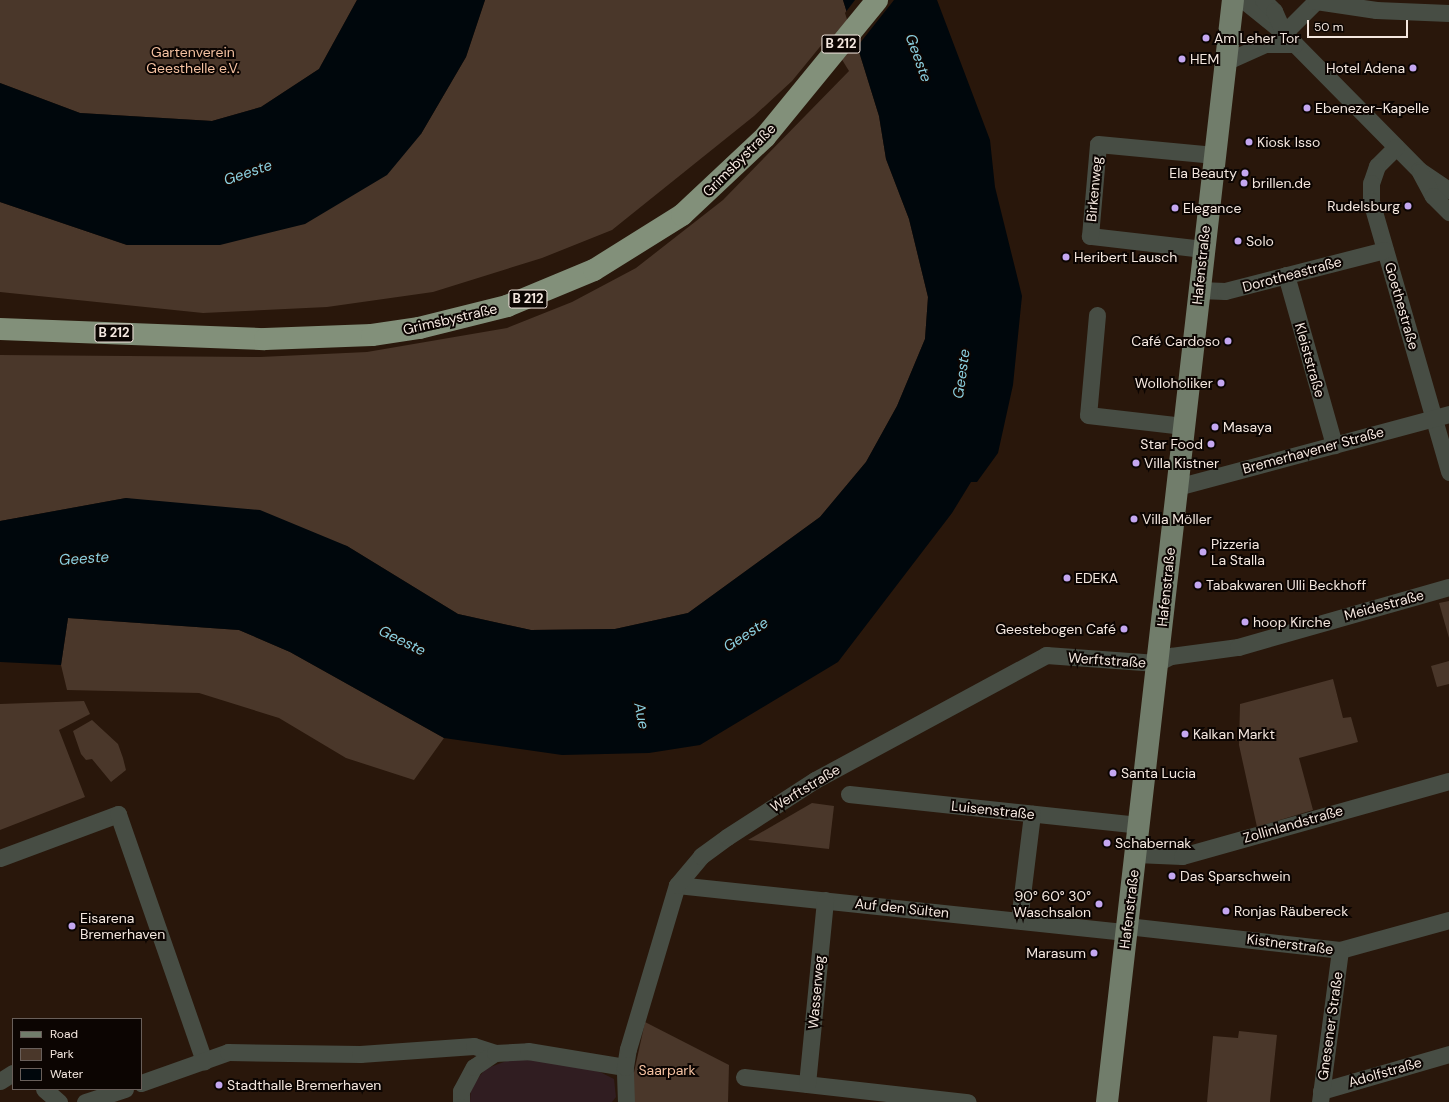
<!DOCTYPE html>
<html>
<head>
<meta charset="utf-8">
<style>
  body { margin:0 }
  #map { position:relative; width:1449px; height:1102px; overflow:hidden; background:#29170b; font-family:"DM Sans",sans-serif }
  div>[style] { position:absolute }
  .industrial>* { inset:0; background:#301d21 }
  .green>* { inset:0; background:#4a372a }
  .water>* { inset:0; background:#00070c }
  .pier>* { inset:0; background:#29170b }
  .minor>* { height:17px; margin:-8.5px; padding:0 8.5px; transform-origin:8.5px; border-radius:8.5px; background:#474d44 }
  .major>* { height:22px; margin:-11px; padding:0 11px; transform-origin:11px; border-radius:11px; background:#717d6b }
  .highway>* { height:22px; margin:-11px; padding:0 11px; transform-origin:11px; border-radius:11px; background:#82907a }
  .dots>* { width:11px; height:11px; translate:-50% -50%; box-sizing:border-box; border:2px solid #0c0502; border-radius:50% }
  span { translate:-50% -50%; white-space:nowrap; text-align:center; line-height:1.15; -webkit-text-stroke:4px #0c0502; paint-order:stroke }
  .shield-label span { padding:1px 3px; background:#0c0502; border:1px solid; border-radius:3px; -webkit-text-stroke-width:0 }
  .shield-label { font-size:13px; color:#f4e7df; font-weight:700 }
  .poi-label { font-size:14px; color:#f4e7df }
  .left { translate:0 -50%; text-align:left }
  .right { translate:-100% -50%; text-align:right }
  .park-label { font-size:14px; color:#f4c1a1 }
  .street-label { font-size:14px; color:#f4e7df }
  .water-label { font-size:15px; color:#8bcfdf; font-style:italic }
  .legend { position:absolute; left:12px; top:1018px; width:130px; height:72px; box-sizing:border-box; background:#0c0502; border:1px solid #695f5a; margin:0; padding:5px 7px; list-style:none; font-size:12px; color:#f4e7df }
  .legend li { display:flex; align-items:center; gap:8px; height:20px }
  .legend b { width:20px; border:1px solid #695f5a }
  .scale { position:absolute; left:1307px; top:20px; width:101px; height:18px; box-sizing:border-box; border:2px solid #f4e7df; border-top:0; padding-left:5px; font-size:12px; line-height:14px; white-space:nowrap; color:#f4e7df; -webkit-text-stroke:3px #0c0502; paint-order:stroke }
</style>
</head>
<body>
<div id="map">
  <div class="industrial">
    <i style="clip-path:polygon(544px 1058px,600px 1072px,614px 1079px,616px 1097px,612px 1102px,470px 1102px,471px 1088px,485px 1069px,509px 1060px)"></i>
  </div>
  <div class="green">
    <i style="clip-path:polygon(0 0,357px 0,319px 69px,261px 107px,212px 121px,80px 113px,0 83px)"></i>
    <i style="clip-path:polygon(485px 0,843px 0,879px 116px,886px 159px,909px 219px,928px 297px,925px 339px,897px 406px,866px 462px,820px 517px,688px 613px,615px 629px,531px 630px,458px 614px,347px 546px,126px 498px,0 521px,0 355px,260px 357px,367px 352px,507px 328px,572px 302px,636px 268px,723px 200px,849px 71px,828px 37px,792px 81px,754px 116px,612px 230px,542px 258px,433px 292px,327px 307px,203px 313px,0 292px,0 202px,127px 245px,421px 134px,466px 57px)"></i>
    <i style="clip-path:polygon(1449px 601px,1449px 638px,1439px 603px)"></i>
    <i style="clip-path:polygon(68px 618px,239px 630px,290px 652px,444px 738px,414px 780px,346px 758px,279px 718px,199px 693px,67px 690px,61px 665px)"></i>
    <i style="clip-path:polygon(1449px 661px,1449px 684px,1437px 687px,1431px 666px)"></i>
    <i style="clip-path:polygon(1333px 679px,1343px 718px,1351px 717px,1358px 742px,1299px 758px,1313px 810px,1257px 827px,1239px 745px,1240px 704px)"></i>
    <i style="clip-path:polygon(84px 701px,90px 714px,59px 730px,85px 797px,0 830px,0 704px)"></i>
    <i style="clip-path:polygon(92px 720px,118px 744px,123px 758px,126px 770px,111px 782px,92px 759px,86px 760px,81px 754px,73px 731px)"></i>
    <i style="clip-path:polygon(812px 803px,834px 806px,829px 849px,748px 840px)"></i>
    <i style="clip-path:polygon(645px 1022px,729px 1065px,728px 1102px,634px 1102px,633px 1077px)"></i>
    <i style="clip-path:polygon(1239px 1031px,1277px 1035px,1270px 1102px,1207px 1102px,1213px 1036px,1238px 1038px)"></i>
  </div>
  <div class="water">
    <i style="clip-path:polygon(357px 0,485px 0,466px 57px,421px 134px,387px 175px,305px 224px,220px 245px,127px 245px,0 202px,0 83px,80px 113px,212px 121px,261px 107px,319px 69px)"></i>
    <i style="clip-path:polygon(843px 0,937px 0,990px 140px,995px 187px,1022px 296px,1013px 385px,998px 453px,977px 482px,971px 482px,952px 513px,838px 662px,700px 745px,649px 753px,562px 755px,444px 738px,290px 652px,239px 630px,68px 618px,61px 665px,0 662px,0 521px,126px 498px,260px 510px,347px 546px,458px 614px,531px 630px,615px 629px,688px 613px,820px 517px,866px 462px,897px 406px,925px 339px,928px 297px,909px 219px,886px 159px,879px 116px)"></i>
  </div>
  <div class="pier">
    <i style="clip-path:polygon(855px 0,894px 0,856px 48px,845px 13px)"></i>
  </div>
  <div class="minor">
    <i style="left:1243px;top:0;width:53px;rotate:38.8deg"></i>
    <i style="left:1284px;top:33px;width:192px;rotate:45.4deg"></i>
    <i style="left:1419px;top:170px;width:36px;rotate:34deg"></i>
    <i style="left:1263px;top:0;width:16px;rotate:45deg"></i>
    <i style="left:1274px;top:11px;width:24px;rotate:66deg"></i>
    <i style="left:1284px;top:33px;width:45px;rotate:-45deg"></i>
    <i style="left:1316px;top:1px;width:61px;rotate:8.5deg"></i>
    <i style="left:1376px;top:10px;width:73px;rotate:2.4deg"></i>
    <i style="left:1225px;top:62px;width:44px;rotate:-24.2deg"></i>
    <i style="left:1265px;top:44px;width:30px"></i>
    <i style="left:1396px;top:147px;width:27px;rotate:135deg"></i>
    <i style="left:1377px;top:166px;width:18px;rotate:109deg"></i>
    <i style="left:1371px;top:183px;width:18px;rotate:90deg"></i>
    <i style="left:1371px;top:201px;width:282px;rotate:73.9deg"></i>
    <i style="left:1420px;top:172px;width:27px;rotate:62deg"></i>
    <i style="left:1433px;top:196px;width:23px;rotate:45deg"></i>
    <i style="left:1203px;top:249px;width:114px;rotate:-173.4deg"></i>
    <i style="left:1090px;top:236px;width:92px;rotate:-85deg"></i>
    <i style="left:1098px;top:144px;width:117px;rotate:5.4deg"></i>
    <i style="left:1286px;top:275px;width:177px;rotate:74.2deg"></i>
    <i style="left:1199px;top:290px;width:26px;rotate:2deg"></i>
    <i style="left:1225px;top:291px;width:165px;rotate:-14.4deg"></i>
    <i style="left:1097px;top:315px;width:100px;rotate:95.1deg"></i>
    <i style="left:1088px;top:415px;width:96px;rotate:6.6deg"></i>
    <i style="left:1177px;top:487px;width:282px;rotate:-15deg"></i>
    <i style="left:849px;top:794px;width:291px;rotate:6.1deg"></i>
    <i style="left:1135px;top:854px;width:47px;rotate:2.4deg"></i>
    <i style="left:1182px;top:856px;width:277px;rotate:-15.7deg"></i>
    <i style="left:0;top:858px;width:126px;rotate:-20.4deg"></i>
    <i style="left:118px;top:814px;width:262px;rotate:70.8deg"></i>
    <i style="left:677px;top:885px;width:451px;rotate:6deg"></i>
    <i style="left:1019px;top:920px;width:107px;rotate:-83deg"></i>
    <i style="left:1127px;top:926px;width:214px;rotate:6.4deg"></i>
    <i style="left:1340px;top:950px;width:113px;rotate:-15.4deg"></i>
    <i style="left:744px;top:1077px;width:225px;rotate:6.4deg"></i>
    <i style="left:0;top:1081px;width:15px;rotate:-32deg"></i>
    <i style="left:141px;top:1083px;width:92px;rotate:-19.6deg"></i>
    <i style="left:228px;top:1052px;width:132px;rotate:0.9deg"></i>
    <i style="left:360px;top:1054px;width:114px;rotate:-4deg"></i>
    <i style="left:474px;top:1046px;width:22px;rotate:18deg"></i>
    <i style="left:807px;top:1084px;width:185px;rotate:-84.4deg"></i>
    <i style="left:44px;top:1089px;width:20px;rotate:41deg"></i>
    <i style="left:1321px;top:1091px;width:133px;rotate:-16.1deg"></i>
    <i style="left:85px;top:1102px;width:42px;rotate:-18deg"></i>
    <i style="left:461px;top:1102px;width:11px;rotate:-90deg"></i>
    <i style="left:461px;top:1091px;width:27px;rotate:-62deg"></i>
    <i style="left:474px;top:1067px;width:25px;rotate:-34deg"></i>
    <i style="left:495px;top:1053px;width:33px;rotate:-3deg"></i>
    <i style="left:528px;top:1051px;width:98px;rotate:9.4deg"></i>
    <i style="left:626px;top:1102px;width:35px;rotate:-92deg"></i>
    <i style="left:625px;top:1067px;width:18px;rotate:-81deg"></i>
    <i style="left:628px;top:1049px;width:171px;rotate:-73.4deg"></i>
    <i style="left:677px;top:885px;width:38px;rotate:-50deg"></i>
    <i style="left:701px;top:856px;width:32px;rotate:-36deg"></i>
    <i style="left:727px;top:837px;width:105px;rotate:-32.9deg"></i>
    <i style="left:815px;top:780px;width:263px;rotate:-28.4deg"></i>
    <i style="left:1046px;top:655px;width:111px;rotate:4.1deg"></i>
    <i style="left:1157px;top:663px;width:16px;rotate:-27deg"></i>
    <i style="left:1171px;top:656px;width:68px;rotate:-7.7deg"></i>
    <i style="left:1238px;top:647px;width:219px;rotate:-15.9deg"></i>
    <i style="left:1320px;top:1102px;width:153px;rotate:-82.5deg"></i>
  </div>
  <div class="major">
    <i style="left:1107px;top:1102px;width:1109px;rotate:-83.48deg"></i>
  </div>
  <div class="highway">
    <i style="left:0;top:329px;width:265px;rotate:2.2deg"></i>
    <i style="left:265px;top:339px;width:107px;rotate:-2.1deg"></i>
    <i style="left:372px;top:335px;width:48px;rotate:-8.5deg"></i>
    <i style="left:419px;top:328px;width:91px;rotate:-14deg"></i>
    <i style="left:507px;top:306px;width:94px;rotate:-22.5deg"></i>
    <i style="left:594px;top:270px;width:104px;rotate:-32deg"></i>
    <i style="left:682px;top:215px;width:114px;rotate:-43.2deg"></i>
    <i style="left:765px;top:137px;width:177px;rotate:-50.7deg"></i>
  </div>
  <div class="dots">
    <i style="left:1206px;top:38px;background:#c4a7f1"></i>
    <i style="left:1182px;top:59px;background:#c4a7f1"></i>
    <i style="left:1413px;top:68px;background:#c4a7f1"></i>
    <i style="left:1307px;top:108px;background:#c4a7f1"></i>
    <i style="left:1249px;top:142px;background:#c4a7f1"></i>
    <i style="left:1245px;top:173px;background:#c4a7f1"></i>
    <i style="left:1244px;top:183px;background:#c4a7f1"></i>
    <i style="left:1408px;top:206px;background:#c4a7f1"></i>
    <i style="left:1175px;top:208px;background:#c4a7f1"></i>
    <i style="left:1238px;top:241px;background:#c4a7f1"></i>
    <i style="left:1066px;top:257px;background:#c4a7f1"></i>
    <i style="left:1228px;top:341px;background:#c4a7f1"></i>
    <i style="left:1221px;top:383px;background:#c4a7f1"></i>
    <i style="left:1215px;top:427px;background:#c4a7f1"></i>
    <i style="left:1211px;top:444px;background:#c4a7f1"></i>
    <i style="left:1136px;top:463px;background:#c4a7f1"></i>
    <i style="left:1134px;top:519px;background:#c4a7f1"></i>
    <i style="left:1203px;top:552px;background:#c4a7f1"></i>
    <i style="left:1067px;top:578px;background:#c4a7f1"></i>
    <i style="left:1198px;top:585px;background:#c4a7f1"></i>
    <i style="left:1245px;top:622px;background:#c4a7f1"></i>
    <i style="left:1124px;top:629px;background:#c4a7f1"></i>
    <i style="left:1185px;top:734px;background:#c4a7f1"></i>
    <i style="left:1113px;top:773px;background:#c4a7f1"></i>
    <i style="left:1107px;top:843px;background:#c4a7f1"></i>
    <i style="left:1172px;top:876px;background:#c4a7f1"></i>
    <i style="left:1099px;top:904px;background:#c4a7f1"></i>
    <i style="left:1226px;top:911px;background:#c4a7f1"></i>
    <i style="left:72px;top:926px;background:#c4a7f1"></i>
    <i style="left:1094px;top:953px;background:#c4a7f1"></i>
    <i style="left:219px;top:1085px;background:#c4a7f1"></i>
  </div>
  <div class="shield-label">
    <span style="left:841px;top:44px">B 212</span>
    <span style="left:528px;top:299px">B 212</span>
    <span style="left:114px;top:333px">B 212</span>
  </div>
  <div class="poi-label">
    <span class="left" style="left:1214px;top:38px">Am Leher Tor</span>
    <span class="left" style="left:1190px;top:59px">HEM</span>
    <span class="right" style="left:1405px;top:68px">Hotel Adena</span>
    <span class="left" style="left:1315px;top:108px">Ebenezer-Kapelle</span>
    <span class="left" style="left:1257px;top:142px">Kiosk Isso</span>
    <span class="right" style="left:1237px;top:173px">Ela Beauty</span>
    <span class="left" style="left:1252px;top:183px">brillen.de</span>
    <span class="right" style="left:1400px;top:206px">Rudelsburg</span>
    <span class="left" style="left:1183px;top:208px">Elegance</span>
    <span class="left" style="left:1246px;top:241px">Solo</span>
    <span class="left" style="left:1074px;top:257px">Heribert Lausch</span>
    <span class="right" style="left:1220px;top:341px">Café Cardoso</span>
    <span class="right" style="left:1213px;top:383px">Wolloholiker</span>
    <span class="left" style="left:1223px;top:427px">Masaya</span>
    <span class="right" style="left:1203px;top:444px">Star Food</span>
    <span class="left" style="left:1144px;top:463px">Villa Kistner</span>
    <span class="left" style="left:1142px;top:519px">Villa Möller</span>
    <span class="left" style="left:1211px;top:552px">Pizzeria<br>La Stalla</span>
    <span class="left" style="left:1075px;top:578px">EDEKA</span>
    <span class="left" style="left:1206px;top:585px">Tabakwaren Ulli Beckhoff</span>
    <span class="left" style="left:1253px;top:622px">hoop Kirche</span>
    <span class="right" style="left:1116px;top:629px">Geestebogen Café</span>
    <span class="left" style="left:1193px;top:734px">Kalkan Markt</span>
    <span class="left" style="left:1121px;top:773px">Santa Lucia</span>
    <span class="left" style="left:1115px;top:843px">Schabernak</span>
    <span class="left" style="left:1180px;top:876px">Das Sparschwein</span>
    <span class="right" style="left:1091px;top:904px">90° 60° 30°<br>Waschsalon</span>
    <span class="left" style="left:1234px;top:911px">Ronjas Räubereck</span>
    <span class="left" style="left:80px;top:926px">Eisarena<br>Bremerhaven</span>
    <span class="right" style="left:1086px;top:953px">Marasum</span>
    <span class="left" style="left:227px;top:1085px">Stadthalle Bremerhaven</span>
  </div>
  <div class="park-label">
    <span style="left:193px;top:60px">Gartenverein<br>Geesthelle e.V.</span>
    <span style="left:667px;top:1070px">Saarpark</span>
  </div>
  <div class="street-label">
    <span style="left:739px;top:160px;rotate:-45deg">Grimsbystraße</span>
    <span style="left:1094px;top:189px;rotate:-85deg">Birkenweg</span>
    <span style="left:1201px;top:265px;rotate:-84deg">Hafenstraße</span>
    <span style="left:1292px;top:274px;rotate:-15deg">Dorotheastraße</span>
    <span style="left:1402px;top:306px;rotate:74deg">Goethestraße</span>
    <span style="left:450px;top:319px;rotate:-13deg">Grimsbystraße</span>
    <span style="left:1310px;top:360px;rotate:74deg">Kleiststraße</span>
    <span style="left:1313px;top:450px;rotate:-15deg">Bremerhavener Straße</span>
    <span style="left:1166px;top:587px;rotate:-84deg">Hafenstraße</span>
    <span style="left:1384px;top:605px;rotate:-15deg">Meidestraße</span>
    <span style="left:1107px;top:660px;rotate:4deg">Werftstraße</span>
    <span style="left:805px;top:788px;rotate:-31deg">Werftstraße</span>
    <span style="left:993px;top:810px;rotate:6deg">Luisenstraße</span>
    <span style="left:1293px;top:824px;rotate:-16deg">Zollinlandstraße</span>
    <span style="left:902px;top:908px;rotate:6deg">Auf den Sülten</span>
    <span style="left:1129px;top:909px;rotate:-83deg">Hafenstraße</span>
    <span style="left:1290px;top:944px;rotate:7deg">Kistnerstraße</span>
    <span style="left:816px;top:992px;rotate:-85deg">Wasserweg</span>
    <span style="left:1330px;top:1026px;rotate:-82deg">Gnesener Straße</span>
    <span style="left:1385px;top:1072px;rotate:-16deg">Adolfstraße</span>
  </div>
  <div class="water-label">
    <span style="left:918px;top:58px;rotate:70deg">Geeste</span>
    <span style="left:248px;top:173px;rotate:-19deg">Geeste</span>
    <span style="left:962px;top:374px;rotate:-82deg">Geeste</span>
    <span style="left:84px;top:559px;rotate:-4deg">Geeste</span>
    <span style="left:746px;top:635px;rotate:-33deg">Geeste</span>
    <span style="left:402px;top:641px;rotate:26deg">Geeste</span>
    <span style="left:641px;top:716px;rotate:79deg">Aue</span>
  </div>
  <ul class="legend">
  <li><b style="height:5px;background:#717d6b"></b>Road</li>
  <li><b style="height:11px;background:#4a372a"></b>Park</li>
  <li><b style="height:11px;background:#00070c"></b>Water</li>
  </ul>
  <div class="scale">50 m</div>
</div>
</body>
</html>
